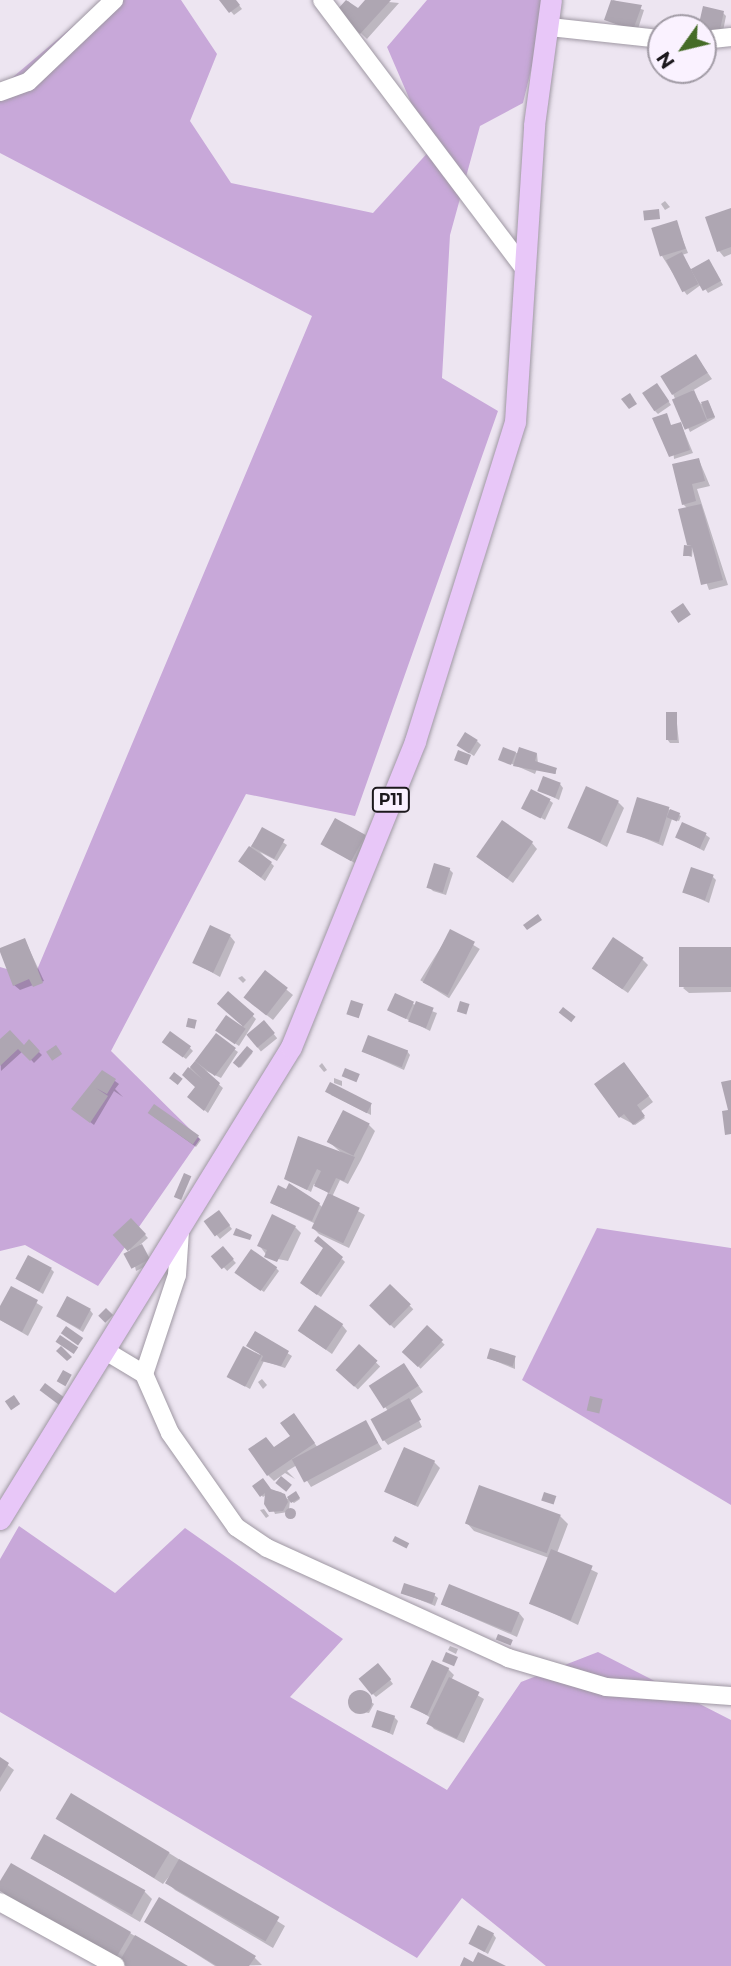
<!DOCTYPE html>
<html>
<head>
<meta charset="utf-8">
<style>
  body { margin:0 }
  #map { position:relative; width:731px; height:1966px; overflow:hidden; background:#ede5f1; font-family:Montserrat,sans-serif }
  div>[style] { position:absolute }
  .green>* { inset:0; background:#c8a8d9 }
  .shadow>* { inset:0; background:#0003; transform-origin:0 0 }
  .building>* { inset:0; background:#aea6b2; transform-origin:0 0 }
  .round { border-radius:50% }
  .roads { filter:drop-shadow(0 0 2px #9f98a3) drop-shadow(0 0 2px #9f98a3) }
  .minor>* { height:18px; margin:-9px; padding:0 9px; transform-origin:9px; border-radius:9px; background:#fff }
  .major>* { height:21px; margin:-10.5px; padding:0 10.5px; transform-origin:10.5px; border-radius:10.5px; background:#e8c7f8 }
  span { translate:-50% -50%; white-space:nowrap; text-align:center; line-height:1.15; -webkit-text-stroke:5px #faf2ff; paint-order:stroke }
  .shield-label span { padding:2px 5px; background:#faf2ff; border:2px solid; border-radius:5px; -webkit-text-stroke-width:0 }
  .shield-label { font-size:16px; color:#1c191d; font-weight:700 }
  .north { position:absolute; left:647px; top:14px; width:70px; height:70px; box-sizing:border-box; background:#faf2ff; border:2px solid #a19ba5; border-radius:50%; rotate:236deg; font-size:19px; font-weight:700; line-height:28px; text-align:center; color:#1c191d }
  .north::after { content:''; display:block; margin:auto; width:24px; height:32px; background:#456c27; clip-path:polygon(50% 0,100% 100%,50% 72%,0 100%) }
</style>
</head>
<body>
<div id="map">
  <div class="green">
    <i style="clip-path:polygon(104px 0,181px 0,217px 54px,190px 121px,231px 183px,373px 213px,431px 149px,387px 47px,427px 0,548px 0,523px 103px,480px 126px,450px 235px,442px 378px,498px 411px,355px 816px,246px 794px,111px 1051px,200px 1139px,98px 1286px,25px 1245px,0 1251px,0 967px,34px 977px,312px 316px,0 153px,0 88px)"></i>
    <i style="clip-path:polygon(597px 1228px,731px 1248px,731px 1505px,522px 1380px)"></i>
    <i style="clip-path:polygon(19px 1526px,115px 1593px,185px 1528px,343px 1639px,290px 1697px,447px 1790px,521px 1682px,598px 1652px,731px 1720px,731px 1966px,546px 1966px,462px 1898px,417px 1958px,0 1712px,0 1559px)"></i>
  </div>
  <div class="shadow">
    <i style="clip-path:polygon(221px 0,235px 0,242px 9px,234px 15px)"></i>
    <i style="clip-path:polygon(368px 0,399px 3px,367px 39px,338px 11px,348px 1px,358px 10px)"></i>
    <i style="clip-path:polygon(613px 0,644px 10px,637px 32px,606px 19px)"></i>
    <i style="clip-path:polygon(723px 13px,726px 16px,721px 41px,700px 28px)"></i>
    <i style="clip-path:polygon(665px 201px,670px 207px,665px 210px,661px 204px)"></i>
    <i style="clip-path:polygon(731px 210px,731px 254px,724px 257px,719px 251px)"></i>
    <i style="clip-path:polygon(676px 222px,688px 253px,682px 255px,692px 271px,709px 261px,723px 285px,708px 293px,702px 284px,687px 295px,684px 291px,662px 256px)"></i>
    <i style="clip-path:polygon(696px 356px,712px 379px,692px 391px,701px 404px,709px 403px,715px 418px,690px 432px,673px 394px)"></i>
    <i style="clip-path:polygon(660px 389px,671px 405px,658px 414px,655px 411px)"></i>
    <i style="clip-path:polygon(681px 424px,693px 453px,674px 459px,671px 427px)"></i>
    <i style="clip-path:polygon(699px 460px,710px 486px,697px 489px,728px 585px,709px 590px,693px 545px,692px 557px,685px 555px,692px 548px,688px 509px,683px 504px)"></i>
    <i style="clip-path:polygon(676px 714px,679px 743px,670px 743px,667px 739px)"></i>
    <i style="clip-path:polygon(477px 741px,481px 745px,474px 756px,463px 749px)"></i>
    <i style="clip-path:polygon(515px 753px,537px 754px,538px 764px,556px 769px,556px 774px,537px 769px,535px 774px,503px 760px)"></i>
    <i style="clip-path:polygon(560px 784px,563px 788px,559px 800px,539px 790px)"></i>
    <i style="clip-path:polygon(549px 800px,553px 803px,545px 820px,524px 808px)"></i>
    <i style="clip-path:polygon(618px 802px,624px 808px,607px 847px,570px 827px)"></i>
    <i style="clip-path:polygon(668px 809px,681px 816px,679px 821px,672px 819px,663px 846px,628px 831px)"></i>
    <i style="clip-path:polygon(263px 829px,287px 845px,277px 861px,260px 852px,274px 866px,265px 881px,240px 862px)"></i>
    <i style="clip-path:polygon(706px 835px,710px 838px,704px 851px,677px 837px)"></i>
    <i style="clip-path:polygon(365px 836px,370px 842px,358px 865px,323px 844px)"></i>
    <i style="clip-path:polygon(532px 843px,537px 849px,513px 883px,484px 862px)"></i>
    <i style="clip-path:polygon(449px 869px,453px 873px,446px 895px,433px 891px,429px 887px)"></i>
    <i style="clip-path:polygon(713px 877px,716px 880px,709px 903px,685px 892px)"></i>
    <i style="left:451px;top:931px;width:34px;height:58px;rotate:32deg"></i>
    <i style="clip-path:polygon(230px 936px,235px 942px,220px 977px,195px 963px)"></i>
    <i style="clip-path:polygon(25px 940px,44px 981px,20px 990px,14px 985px)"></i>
    <i style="clip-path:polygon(731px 950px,731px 992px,689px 993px,683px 988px)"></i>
    <i style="clip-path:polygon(642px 959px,648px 965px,628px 993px,599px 973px)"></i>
    <i style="clip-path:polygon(265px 972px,293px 995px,273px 1020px,251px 1003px)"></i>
    <i style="clip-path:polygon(242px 976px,246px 980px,243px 983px,238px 978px)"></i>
    <i style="clip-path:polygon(228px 993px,256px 1019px,239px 1046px,221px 1034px,243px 1025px)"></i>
    <i style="clip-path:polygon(413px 1004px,437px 1013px,430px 1031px,389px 1010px)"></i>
    <i style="left:264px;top:1022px;width:21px;height:21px;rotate:51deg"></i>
    <i style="clip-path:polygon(216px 1036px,238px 1052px,221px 1078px,200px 1068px,223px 1088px,208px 1113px,189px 1097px,198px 1087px,184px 1075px)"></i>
    <i style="clip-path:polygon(0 1042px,24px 1047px,29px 1042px,42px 1055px,34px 1063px,23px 1051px,1px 1071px)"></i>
    <i style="clip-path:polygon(167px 1045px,189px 1047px,193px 1051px,186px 1059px)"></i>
    <i style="left:248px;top:1049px;width:6px;height:19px;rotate:39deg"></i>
    <i style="clip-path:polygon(407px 1051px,410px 1055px,404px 1070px,364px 1052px)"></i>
    <i style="clip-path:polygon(322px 1063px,327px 1070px,324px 1072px,319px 1066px)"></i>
    <i style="clip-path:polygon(629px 1070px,653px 1102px,640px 1112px,645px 1118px,635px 1125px,620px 1117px)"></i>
    <i style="clip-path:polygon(103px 1072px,119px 1084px,115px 1089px,123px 1097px,114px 1091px,94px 1125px,73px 1109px)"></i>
    <i style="clip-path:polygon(334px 1078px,342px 1081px,342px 1086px,334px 1083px)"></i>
    <i style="clip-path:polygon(331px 1085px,371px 1105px,371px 1115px,331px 1095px)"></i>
    <i style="clip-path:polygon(153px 1116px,198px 1137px,201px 1140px,196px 1147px)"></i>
    <i style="clip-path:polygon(369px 1125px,375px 1131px,361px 1160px,348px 1184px,340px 1180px,332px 1197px,365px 1215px,349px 1248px,319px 1234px,314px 1229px,316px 1224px,273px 1204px,319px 1204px,323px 1208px,330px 1194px,314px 1184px,311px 1192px,286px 1178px,344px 1155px,329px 1142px)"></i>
    <i style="clip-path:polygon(190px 1178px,180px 1199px,175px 1197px)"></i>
    <i style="clip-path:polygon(222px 1216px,232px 1229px,220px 1239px,206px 1222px)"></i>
    <i style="clip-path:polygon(131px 1220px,148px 1238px,140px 1245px,152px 1263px,136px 1271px,132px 1252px,116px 1235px)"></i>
    <i style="clip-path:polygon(295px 1227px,301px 1233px,288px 1261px,268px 1257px,259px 1245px)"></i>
    <i style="left:223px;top:1249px;width:19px;height:12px;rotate:47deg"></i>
    <i style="clip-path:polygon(342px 1259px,345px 1262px,321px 1297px,305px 1286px)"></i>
    <i style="clip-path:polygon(276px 1268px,279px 1271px,264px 1292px,240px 1275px)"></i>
    <i style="clip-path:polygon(51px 1269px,54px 1272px,43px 1294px,18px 1279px)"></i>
    <i style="left:390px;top:1286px;width:33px;height:27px;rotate:45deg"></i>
    <i style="clip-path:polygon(12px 1288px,43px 1307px,28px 1336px,0 1320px)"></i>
    <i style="clip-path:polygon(90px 1310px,93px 1314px,83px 1332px,61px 1319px)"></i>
    <i style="clip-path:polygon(342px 1325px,347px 1331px,332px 1354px,306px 1336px)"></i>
    <i style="left:427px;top:1327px;width:25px;height:34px;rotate:45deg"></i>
    <i style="clip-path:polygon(256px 1334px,292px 1356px,285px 1368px,264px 1361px,250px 1389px,229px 1377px,260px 1357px)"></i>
    <i style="left:360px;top:1347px;width:28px;height:32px;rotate:44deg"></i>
    <i style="clip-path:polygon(515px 1357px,515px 1369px,488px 1358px)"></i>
    <i style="clip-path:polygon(404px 1365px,423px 1392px,410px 1401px,422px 1427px,388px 1445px,383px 1439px,388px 1411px,371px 1387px)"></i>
    <i style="clip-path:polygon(262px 1379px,267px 1385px,263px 1389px,258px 1382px)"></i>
    <i style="clip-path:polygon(294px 1415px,318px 1448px,365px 1422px,382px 1449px,311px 1487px,297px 1465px,287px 1471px,295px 1479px,285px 1473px,274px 1481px,268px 1475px,275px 1449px,292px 1436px)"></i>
    <i style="clip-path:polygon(434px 1462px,440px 1468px,418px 1507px,389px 1493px)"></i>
    <i style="clip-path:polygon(254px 1487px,281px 1492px,287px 1499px,296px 1494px,300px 1499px,294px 1503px,290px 1500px,289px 1510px,295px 1516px,288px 1512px,275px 1514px,267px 1494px,263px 1497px)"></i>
    <i style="clip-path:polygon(264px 1509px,269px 1516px,266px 1518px,260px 1510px)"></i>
    <i style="clip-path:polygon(560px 1516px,568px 1524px,557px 1553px,598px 1573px,578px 1625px,532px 1603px,549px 1558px,474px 1531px,467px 1523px)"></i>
    <i style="clip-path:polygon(403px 1593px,434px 1595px,438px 1598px,435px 1606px)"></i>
    <i style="clip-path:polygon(443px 1605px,519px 1613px,524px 1619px,517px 1637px)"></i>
    <i style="clip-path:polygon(450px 1646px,458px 1649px,456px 1654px,448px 1650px)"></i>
    <i style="clip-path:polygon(382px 1669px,393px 1684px,376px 1697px,373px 1694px)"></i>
    <i style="clip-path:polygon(448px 1669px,454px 1675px,451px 1680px,484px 1699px,464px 1743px,434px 1729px,429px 1723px,431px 1718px,413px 1707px)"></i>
    <i style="clip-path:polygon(358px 1693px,374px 1704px,369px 1713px,355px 1711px,350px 1705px)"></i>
    <i style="clip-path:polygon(394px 1717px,398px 1721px,393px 1735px,374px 1726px)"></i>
    <i style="clip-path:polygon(0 1759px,14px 1770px,0 1792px)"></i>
    <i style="clip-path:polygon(58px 1818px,169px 1853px,285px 1926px,273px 1948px,175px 1890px,168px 1883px,179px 1864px,163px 1884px)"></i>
    <i style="clip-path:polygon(33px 1859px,145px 1892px,152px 1899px,140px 1922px)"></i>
    <i style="clip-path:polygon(0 1885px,130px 1933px,184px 1966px,126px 1966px,5px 1896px)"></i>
    <i style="clip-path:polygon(146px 1922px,254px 1957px,262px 1965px,215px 1966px)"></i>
    <i style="clip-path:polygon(493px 1934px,496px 1938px,488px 1954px,470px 1943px)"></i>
  </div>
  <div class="building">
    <i style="clip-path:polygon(219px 0,236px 0,240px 5px,229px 13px)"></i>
    <i style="clip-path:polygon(346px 0,358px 8px,365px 0,391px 0,360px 34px,336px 11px)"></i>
    <i style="clip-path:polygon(611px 0,642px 5px,633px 30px,604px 20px)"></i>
    <i style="clip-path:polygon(703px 6px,724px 11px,718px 39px,703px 35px,703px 28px,698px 28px)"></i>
    <i style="clip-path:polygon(731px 208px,731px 247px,717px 252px,705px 217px)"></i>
    <i style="left:659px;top:209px;width:10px;height:16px;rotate:84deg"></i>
    <i style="left:677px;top:220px;width:30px;height:27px;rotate:73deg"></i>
    <i style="left:682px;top:252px;width:36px;height:18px;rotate:63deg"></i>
    <i style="left:709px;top:259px;width:25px;height:21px;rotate:61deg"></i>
    <i style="left:696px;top:354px;width:22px;height:42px;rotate:58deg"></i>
    <i style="left:657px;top:383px;width:22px;height:18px;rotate:56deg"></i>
    <i style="left:694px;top:390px;width:33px;height:24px;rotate:67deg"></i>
    <i style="clip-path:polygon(630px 393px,637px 404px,629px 409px,621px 399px)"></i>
    <i style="clip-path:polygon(708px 400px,715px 417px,707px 419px,701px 402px)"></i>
    <i style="clip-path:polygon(667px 413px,671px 425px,681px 422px,690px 450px,669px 457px,652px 418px)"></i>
    <i style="clip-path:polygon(699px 458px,705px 481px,692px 484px,696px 501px,682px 505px,672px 464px)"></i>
    <i style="clip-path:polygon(701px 504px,723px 580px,701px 585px,692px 547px,691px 556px,683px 556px,684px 545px,692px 546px,687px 545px,678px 509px)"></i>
    <i style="left:683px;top:603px;width:14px;height:15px;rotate:56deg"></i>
    <i style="left:666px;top:712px;width:11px;height:28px"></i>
    <i style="left:465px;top:732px;width:15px;height:16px;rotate:32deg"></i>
    <i style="left:503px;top:747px;width:14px;height:14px;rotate:21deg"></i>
    <i style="clip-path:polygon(519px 747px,537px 753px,535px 761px,557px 768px,555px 774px,513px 766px)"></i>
    <i style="left:458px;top:750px;width:14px;height:11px;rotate:21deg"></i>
    <i style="left:543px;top:776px;width:19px;height:16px;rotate:21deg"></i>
    <i style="left:586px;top:786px;width:36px;height:46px;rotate:24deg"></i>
    <i style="left:531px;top:789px;width:22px;height:22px;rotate:27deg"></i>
    <i style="left:637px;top:797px;width:34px;height:37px;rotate:17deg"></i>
    <i style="left:670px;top:809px;width:11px;height:9px;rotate:22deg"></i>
    <i style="left:335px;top:818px;width:35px;height:30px;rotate:29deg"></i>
    <i style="left:502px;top:820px;width:38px;height:45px;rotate:35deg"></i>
    <i style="left:682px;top:822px;width:27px;height:17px;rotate:24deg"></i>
    <i style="left:262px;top:827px;width:26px;height:22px;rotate:29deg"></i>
    <i style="left:249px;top:846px;width:28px;height:19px;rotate:35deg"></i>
    <i style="left:434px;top:863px;width:17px;height:26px;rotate:17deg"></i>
    <i style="left:691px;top:867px;width:24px;height:27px;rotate:19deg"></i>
    <i style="clip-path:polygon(538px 914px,542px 920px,527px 930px,523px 925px)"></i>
    <i style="left:210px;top:925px;width:23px;height:42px;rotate:25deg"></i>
    <i style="left:450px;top:929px;width:28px;height:60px;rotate:27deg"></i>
    <i style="left:613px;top:937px;width:37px;height:38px;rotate:34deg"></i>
    <i style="clip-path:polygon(25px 938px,43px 983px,33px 987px,29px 979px,13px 986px,0 952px,0 948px)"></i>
    <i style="left:731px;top:947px;width:40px;height:52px;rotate:90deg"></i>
    <i style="left:265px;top:970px;width:29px;height:35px;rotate:38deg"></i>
    <i style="left:228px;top:991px;width:35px;height:17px;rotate:41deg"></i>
    <i style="left:395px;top:993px;width:21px;height:19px;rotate:25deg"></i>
    <i style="left:351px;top:1000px;width:13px;height:15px;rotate:18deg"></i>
    <i style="left:416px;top:1001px;width:19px;height:22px;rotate:21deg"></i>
    <i style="left:460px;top:1001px;width:10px;height:11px;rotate:17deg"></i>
    <i style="left:563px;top:1007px;width:16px;height:7px;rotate:38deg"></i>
    <i style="left:226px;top:1015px;width:24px;height:19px;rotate:35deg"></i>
    <i style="left:188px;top:1018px;width:9px;height:9px;rotate:13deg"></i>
    <i style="left:264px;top:1020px;width:17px;height:23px;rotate:50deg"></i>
    <i style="clip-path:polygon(10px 1030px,24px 1045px,29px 1039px,40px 1051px,30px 1061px,18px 1049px,0 1066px,0 1039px)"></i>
    <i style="left:170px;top:1031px;width:26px;height:14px;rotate:36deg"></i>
    <i style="left:216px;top:1033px;width:25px;height:35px;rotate:37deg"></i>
    <i style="left:368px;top:1035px;width:43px;height:18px;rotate:21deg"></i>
    <i style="left:56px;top:1045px;width:11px;height:12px;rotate:56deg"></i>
    <i style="left:247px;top:1046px;width:8px;height:22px;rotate:40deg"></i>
    <i style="clip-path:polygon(195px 1061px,220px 1083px,204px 1111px,187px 1097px,195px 1087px,182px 1075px,188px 1067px,203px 1080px,190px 1067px)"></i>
    <i style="clip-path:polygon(624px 1062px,649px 1096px,637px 1105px,645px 1116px,633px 1125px,624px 1114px,619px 1118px,594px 1084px)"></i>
    <i style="left:345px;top:1068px;width:16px;height:9px;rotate:22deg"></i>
    <i style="clip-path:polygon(102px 1070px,116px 1079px,107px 1094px,96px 1088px,108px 1096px,90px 1123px,71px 1109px)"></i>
    <i style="left:174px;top:1072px;width:11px;height:8px;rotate:38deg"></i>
    <i style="clip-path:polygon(731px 1080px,731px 1134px,725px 1135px,722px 1111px,728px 1110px,721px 1082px)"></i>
    <i style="left:330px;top:1082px;width:47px;height:11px;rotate:27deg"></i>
    <i style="left:154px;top:1104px;width:55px;height:11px;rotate:35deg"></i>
    <i style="left:343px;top:1110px;width:30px;height:36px;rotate:27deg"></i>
    <i style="clip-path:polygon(298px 1136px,355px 1157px,344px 1181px,336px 1178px,329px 1193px,314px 1186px,321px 1171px,317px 1169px,307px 1190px,284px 1179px)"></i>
    <i style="left:184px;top:1173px;width:8px;height:26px;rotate:23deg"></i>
    <i style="clip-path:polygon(289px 1183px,320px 1203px,312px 1221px,270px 1203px,278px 1185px,286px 1189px)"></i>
    <i style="left:328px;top:1193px;width:35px;height:39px;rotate:25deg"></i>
    <i style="left:219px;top:1210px;width:19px;height:19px;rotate:54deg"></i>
    <i style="clip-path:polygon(272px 1214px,296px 1226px,277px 1262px,264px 1257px,267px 1250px,257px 1246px)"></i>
    <i style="left:131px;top:1218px;width:22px;height:25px;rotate:47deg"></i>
    <i style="clip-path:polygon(236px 1228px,252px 1235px,250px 1240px,233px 1235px)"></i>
    <i style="clip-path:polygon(318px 1236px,343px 1257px,317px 1295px,300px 1283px,323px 1248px,314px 1241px)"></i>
    <i style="left:142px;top:1244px;width:17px;height:21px;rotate:62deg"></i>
    <i style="left:223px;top:1246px;width:17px;height:16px;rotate:50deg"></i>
    <i style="left:251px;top:1249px;width:32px;height:29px;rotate:35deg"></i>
    <i style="left:28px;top:1255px;width:27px;height:27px;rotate:28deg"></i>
    <i style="left:390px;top:1284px;width:29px;height:30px;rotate:44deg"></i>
    <i style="clip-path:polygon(11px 1286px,38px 1300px,22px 1332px,0 1320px,0 1306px)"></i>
    <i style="left:67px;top:1296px;width:27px;height:23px;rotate:28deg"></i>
    <i style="left:315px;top:1305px;width:34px;height:31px;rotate:34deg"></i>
    <i style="left:106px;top:1308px;width:10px;height:11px;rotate:45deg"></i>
    <i style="left:427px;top:1325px;width:22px;height:37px;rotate:43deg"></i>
    <i style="left:66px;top:1326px;width:21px;height:9px;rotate:35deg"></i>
    <i style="clip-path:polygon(255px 1331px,289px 1351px,281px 1366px,261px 1361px,263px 1356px,246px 1346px)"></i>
    <i style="left:60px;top:1335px;width:22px;height:8px;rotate:34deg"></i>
    <i style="left:359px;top:1344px;width:25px;height:35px;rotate:42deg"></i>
    <i style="clip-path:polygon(61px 1346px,72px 1357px,67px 1361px,56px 1351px)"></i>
    <i style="left:243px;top:1346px;width:21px;height:35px;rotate:28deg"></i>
    <i style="left:490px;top:1348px;width:27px;height:11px;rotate:17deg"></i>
    <i style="left:404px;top:1363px;width:27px;height:42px;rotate:57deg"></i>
    <i style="left:63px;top:1370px;width:10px;height:13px;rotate:29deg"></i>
    <i style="left:45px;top:1383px;width:25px;height:9px;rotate:37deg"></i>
    <i style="left:14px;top:1395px;width:11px;height:11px;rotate:56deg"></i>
    <i style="left:590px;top:1396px;width:13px;height:15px;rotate:13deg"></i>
    <i style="left:409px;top:1398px;width:25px;height:44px;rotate:61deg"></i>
    <i style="clip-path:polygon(294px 1413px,315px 1443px,267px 1476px,248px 1449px,266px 1437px,274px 1447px,290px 1436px,280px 1423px)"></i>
    <i style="left:366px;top:1420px;width:26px;height:84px;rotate:62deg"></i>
    <i style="left:404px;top:1447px;width:34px;height:49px;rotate:24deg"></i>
    <i style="left:281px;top:1476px;width:14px;height:9px;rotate:39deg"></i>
    <i style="clip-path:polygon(263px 1478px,271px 1489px,285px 1494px,288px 1502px,283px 1511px,269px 1512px,264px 1504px,265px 1493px,260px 1497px,252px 1486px)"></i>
    <i style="left:479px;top:1485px;width:87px;height:41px;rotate:20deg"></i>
    <i style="clip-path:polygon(296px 1491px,300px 1498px,291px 1503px,287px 1497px)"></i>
    <i style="left:544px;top:1492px;width:13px;height:9px;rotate:18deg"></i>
    <i class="round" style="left:284.5px;top:1507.5px;width:11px;height:11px"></i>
    <i style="left:395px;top:1536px;width:16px;height:6px;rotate:27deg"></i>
    <i style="left:551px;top:1549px;width:45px;height:59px;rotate:22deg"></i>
    <i style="left:404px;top:1583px;width:33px;height:11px;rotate:18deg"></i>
    <i style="left:449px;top:1584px;width:76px;height:22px;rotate:22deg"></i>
    <i style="left:498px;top:1634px;width:16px;height:6px;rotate:22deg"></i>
    <i style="left:446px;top:1652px;width:13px;height:10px;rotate:23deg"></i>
    <i style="left:432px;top:1660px;width:19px;height:52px;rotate:25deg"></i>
    <i style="left:378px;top:1663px;width:21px;height:25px;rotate:51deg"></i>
    <i style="left:449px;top:1677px;width:34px;height:52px;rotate:26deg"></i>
    <i class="round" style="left:348px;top:1690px;width:24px;height:24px"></i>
    <i style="left:377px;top:1710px;width:19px;height:18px;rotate:18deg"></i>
    <i style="clip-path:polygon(0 1757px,9px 1763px,0 1778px)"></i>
    <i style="left:71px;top:1793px;width:115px;height:30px;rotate:31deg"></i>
    <i style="left:44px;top:1834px;width:116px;height:28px;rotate:29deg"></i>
    <i style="left:179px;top:1859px;width:116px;height:28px;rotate:30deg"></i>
    <i style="clip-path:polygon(11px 1863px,131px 1932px,116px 1958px,0 1891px,0 1881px)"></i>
    <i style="clip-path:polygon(159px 1897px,256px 1956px,249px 1966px,217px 1966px,144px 1922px)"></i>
    <i style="left:478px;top:1925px;width:18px;height:21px;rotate:27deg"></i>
    <i style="clip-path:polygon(135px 1935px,188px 1966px,127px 1966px,119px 1962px)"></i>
    <i style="clip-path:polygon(478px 1952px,506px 1966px,460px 1966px,464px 1957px,473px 1962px)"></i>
  </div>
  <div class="roads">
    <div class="minor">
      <i style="left:322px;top:0;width:337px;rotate:53deg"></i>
      <i style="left:550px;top:27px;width:112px;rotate:6.2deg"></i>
      <i style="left:703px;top:40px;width:28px;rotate:-6deg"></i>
      <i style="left:0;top:92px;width:30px;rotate:-20deg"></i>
      <i style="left:28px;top:82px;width:119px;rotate:-43.6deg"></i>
      <i style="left:180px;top:1231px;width:44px;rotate:93.9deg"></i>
      <i style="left:177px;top:1275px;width:104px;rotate:108.4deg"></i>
      <i style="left:144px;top:1374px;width:64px;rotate:66.2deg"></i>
      <i style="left:170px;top:1433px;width:115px;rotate:54.9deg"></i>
      <i style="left:236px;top:1527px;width:37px;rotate:34deg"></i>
      <i style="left:267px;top:1548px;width:265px;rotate:24.5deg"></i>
      <i style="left:508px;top:1658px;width:102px;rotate:16.5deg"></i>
      <i style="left:606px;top:1687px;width:125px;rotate:4.1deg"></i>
      <i style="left:104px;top:1350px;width:47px;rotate:31deg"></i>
      <i style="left:0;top:1902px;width:132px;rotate:28.9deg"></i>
    </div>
    <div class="major">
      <i style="left:0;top:1519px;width:554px;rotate:-58.35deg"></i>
      <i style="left:291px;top:1047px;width:330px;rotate:-67.9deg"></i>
      <i style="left:415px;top:741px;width:334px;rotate:-72.6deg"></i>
      <i style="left:515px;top:422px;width:298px;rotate:-86.3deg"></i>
      <i style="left:534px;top:125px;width:126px;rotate:-82.3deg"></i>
    </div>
  </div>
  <div class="shield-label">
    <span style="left:391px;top:800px">P11</span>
  </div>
  <div class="north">N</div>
</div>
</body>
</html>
